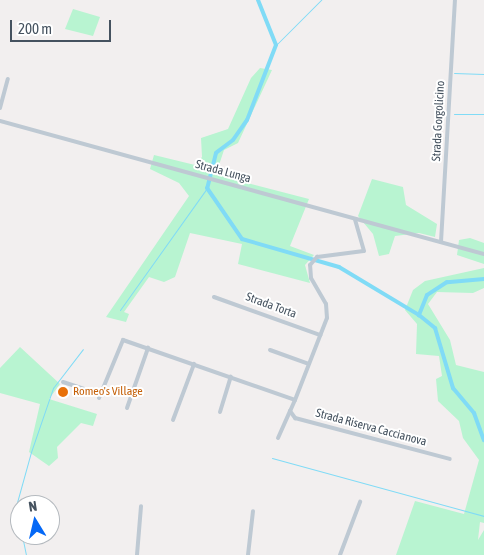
<!DOCTYPE html>
<html>
<head>
<meta charset="utf-8">
<style>
  body { margin:0 }
  #map { position:relative; width:484px; height:555px; overflow:hidden; background:#f2efef; font-family:"Asap Condensed",sans-serif }
  div>[style] { position:absolute }
  .green>* { inset:0; background:#b8f4d1 }
  .stream>* { height:1px; margin:-0.5px; padding:0 0.5px; transform-origin:0.5px; border-radius:0.5px; background:#80dbf6 }
  .canal>* { height:4px; margin:-2px; padding:0 2px; transform-origin:2px; border-radius:2px; background:#80dbf6 }
  .street>* { height:4px; margin:-2px; padding:0 2px; transform-origin:2px; border-radius:2px; background:#bec9d3 }
  .dots>* { width:14px; height:14px; translate:-50% -50%; box-sizing:border-box; border:2px solid #fff; border-radius:50% }
  span { translate:-50% -50%; white-space:nowrap; text-align:center; line-height:1.15; -webkit-text-stroke:4px #fff; paint-order:stroke }
  .street-label { font-size:12px; color:#45525f }
  .food-label { font-size:12px; color:#c56008 }
  .left { translate:0 -50%; text-align:left }
  .north { position:absolute; left:10px; top:495px; width:50px; height:50px; box-sizing:border-box; background:#fff; border:1px solid #b5babf; border-radius:50%; rotate:351deg; font-size:14px; font-weight:700; line-height:20px; text-align:center; color:#45525f }
  .north::after { content:''; display:block; margin:auto; width:18px; height:22px; background:#0468f6; clip-path:polygon(50% 0,100% 100%,50% 72%,0 100%) }
  .scale { position:absolute; left:10px; top:20px; width:101px; height:22px; box-sizing:border-box; border:2px solid #45525f; border-top:0; padding-left:6px; font-size:15px; line-height:18px; white-space:nowrap; color:#45525f; -webkit-text-stroke:4px #fff; paint-order:stroke }
</style>
</head>
<body>
<div id="map">
  <div class="green">
    <i style="clip-path:polygon(73px 9px,100px 17px,93px 36px,65px 29px)"></i>
    <i style="clip-path:polygon(260px 68px,272px 70px,238px 143px,224px 150px,218px 168px,224px 177px,309px 199px,290px 246px,314px 255px,305px 265px,310px 283px,238px 264px,242px 244px,190px 233px,175px 277px,164px 282px,149px 277px,124px 312px,129px 314px,126px 322px,106px 317px,189px 196px,179px 183px,150px 169px,154px 155px,195px 165px,202px 157px,201px 138px,228px 129px,251px 78px)"></i>
    <i style="clip-path:polygon(372px 179px,403px 187px,406px 205px,437px 224px,435px 237px,419px 233px,395px 236px,389px 254px,379px 256px,373px 234px,358px 216px)"></i>
    <i style="clip-path:polygon(470px 238px,484px 243px,484px 264px,457px 255px,459px 240px)"></i>
    <i style="clip-path:polygon(484px 268px,484px 288px,473px 293px,437px 292px,428px 304px,450px 340px,456px 365px,484px 372px,484px 523px,480px 522px,478px 540px,484px 530px,484px 555px,396px 555px,415px 501px,464px 514px,479px 460px,463px 438px,459px 421px,438px 401px,436px 379px,442px 376px,439px 356px,416px 354px,417px 324px,405px 310px,413px 290px,425px 281px)"></i>
    <i style="clip-path:polygon(20px 347px,60px 384px,49px 399px,97px 414px,93px 426px,81px 423px,57px 447px,58px 458px,49px 466px,29px 452px,40px 404px,0 393px,0 368px)"></i>
  </div>
  <div class="stream">
    <i style="left:276px;top:45px;width:64px;rotate:-45deg"></i>
    <i style="left:454px;top:73px;width:30px;rotate:2deg"></i>
    <i style="left:454px;top:114px;width:30px"></i>
    <i style="left:120px;top:310px;width:150px;rotate:-54.5deg"></i>
    <i style="left:272px;top:458px;width:220px;rotate:15.3deg"></i>
    <i style="left:26px;top:555px;width:50px;rotate:-101.5deg"></i>
    <i style="left:16px;top:506px;width:56px;rotate:-74.5deg"></i>
    <i style="left:31px;top:452px;width:68px;rotate:-71deg"></i>
    <i style="left:53px;top:388px;width:49px;rotate:-52.4deg"></i>
  </div>
  <div class="canal">
    <i style="left:258px;top:0;width:48px;rotate:68.2deg"></i>
    <i style="left:276px;top:45px;width:80px;rotate:111.1deg"></i>
    <i style="left:247px;top:120px;width:24px;rotate:125deg"></i>
    <i style="left:233px;top:140px;width:21px;rotate:143deg"></i>
    <i style="left:216px;top:153px;width:36px;rotate:104deg"></i>
    <i style="left:207px;top:188px;width:62px;rotate:55.5deg"></i>
    <i style="left:242px;top:239px;width:101px;rotate:16.1deg"></i>
    <i style="left:339px;top:267px;width:93px;rotate:31deg"></i>
    <i style="left:484px;top:279px;width:37px;rotate:175deg"></i>
    <i style="left:447px;top:282px;width:24px;rotate:147deg"></i>
    <i style="left:427px;top:295px;width:22px;rotate:112deg"></i>
    <i style="left:419px;top:315px;width:21px;rotate:39deg"></i>
    <i style="left:435px;top:328px;width:63px;rotate:73.3deg"></i>
    <i style="left:453px;top:388px;width:33px;rotate:50deg"></i>
    <i style="left:474px;top:413px;width:29px;rotate:70deg"></i>
  </div>
  <div class="street">
    <i style="left:0;top:108px;width:30px;rotate:-75deg"></i>
    <i style="left:0;top:121px;width:502px;rotate:15.37deg"></i>
    <i style="left:441px;top:242px;width:242px;rotate:-86.7deg"></i>
    <i style="left:214px;top:297px;width:113px;rotate:19.7deg"></i>
    <i style="left:270px;top:350px;width:41px;rotate:19.7deg"></i>
    <i style="left:63px;top:382px;width:39px;rotate:18deg"></i>
    <i style="left:99px;top:398px;width:63px;rotate:-67.5deg"></i>
    <i style="left:123px;top:340px;width:182px;rotate:19.2deg"></i>
    <i style="left:295px;top:400px;width:88px;rotate:-68.7deg"></i>
    <i style="left:327px;top:318px;width:14px;rotate:-94deg"></i>
    <i style="left:326px;top:304px;width:30px;rotate:-120deg"></i>
    <i style="left:311px;top:278px;width:13px;rotate:-94deg"></i>
    <i style="left:310px;top:265px;width:11px;rotate:-49deg"></i>
    <i style="left:317px;top:257px;width:47px;rotate:-7.3deg"></i>
    <i style="left:364px;top:251px;width:33px;rotate:-106deg"></i>
    <i style="left:295px;top:400px;width:12px;rotate:114deg"></i>
    <i style="left:290px;top:411px;width:9px;rotate:54deg"></i>
    <i style="left:295px;top:418px;width:160px;rotate:14.8deg"></i>
    <i style="left:127px;top:408px;width:64px;rotate:-70.7deg"></i>
    <i style="left:220px;top:412px;width:37px;rotate:-73deg"></i>
    <i style="left:173px;top:420px;width:60px;rotate:-69.4deg"></i>
    <i style="left:278px;top:438px;width:30px;rotate:-66deg"></i>
    <i style="left:137px;top:555px;width:49px;rotate:-85.3deg"></i>
    <i style="left:248px;top:555px;width:44px;rotate:-83.5deg"></i>
    <i style="left:340px;top:555px;width:57px;rotate:-69.3deg"></i>
  </div>
  <div class="dots">
    <i style="left:63px;top:392px;background:#e8710a"></i>
  </div>
  <div class="street-label">
    <span style="left:439px;top:121px;rotate:-87deg">Strada Gorgolicino</span>
    <span style="left:223px;top:172px;rotate:15deg">Strada Lunga</span>
    <span style="left:271px;top:306px;rotate:20deg">Strada Torta</span>
    <span style="left:371px;top:428px;rotate:15deg">Strada Riserva Caccianova</span>
  </div>
  <div class="food-label">
    <span class="left" style="left:73px;top:392px">Romeo's Village</span>
  </div>
  <div class="north">N</div>
  <div class="scale">200 m</div>
</div>
</body>
</html>
